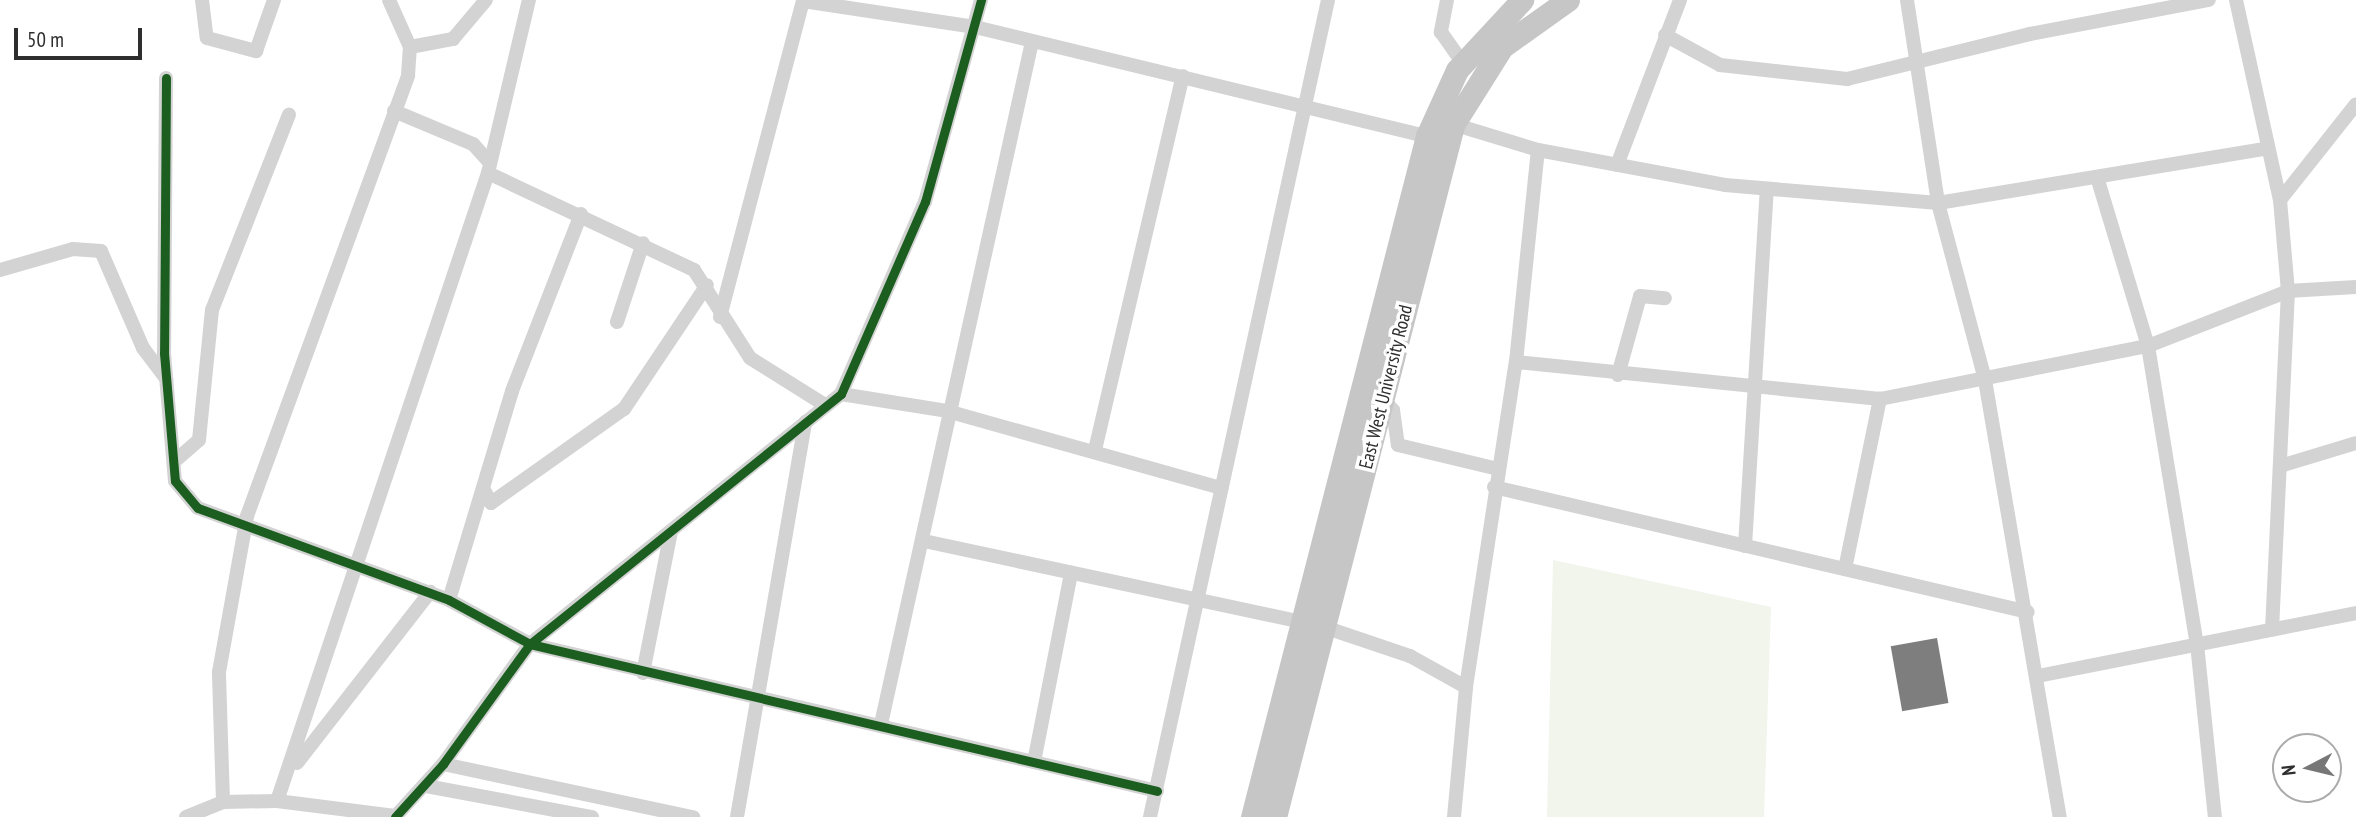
<!DOCTYPE html>
<html>
<head>
<meta charset="utf-8">
<style>
  body { margin:0 }
  #map { position:relative; width:2356px; height:817px; overflow:hidden; background:#fff; font-family:"PT Sans Narrow",sans-serif }
  div>[style] { position:absolute }
  .green>* { inset:0; background:#f1f5ec }
  .building>* { inset:0; background:#7e7e7e; transform-origin:0 0 }
  .street>* { height:14px; margin:-7px; padding:0 7px; transform-origin:7px; border-radius:7px; background:#d3d3d3 }
  .primary>* { height:23px; margin:-11.5px; padding:0 11.5px; transform-origin:11.5px; border-radius:11.5px; background:#c6c6c6 }
  .cycleway>* { height:9px; margin:-4.5px; padding:0 4.5px; transform-origin:4.5px; border-radius:4.5px; background:#1b5e20 }
  span { translate:-50% -50%; white-space:nowrap; text-align:center; line-height:1.15; -webkit-text-stroke:7px #fff; paint-order:stroke }
  .street-label { font-size:19px; color:#2e2e2e }
  .north { position:absolute; left:2272px; top:733px; width:70px; height:70px; box-sizing:border-box; background:#fff; border:2px solid #ababab; border-radius:50%; rotate:263deg; font-size:19px; font-weight:700; line-height:28px; text-align:center; color:#2e2e2e }
  .north::after { content:''; display:block; margin:auto; width:24px; height:32px; background:#777; clip-path:polygon(50% 0,100% 100%,50% 72%,0 100%) }
  .scale { position:absolute; left:14px; top:28px; width:128px; height:32px; box-sizing:border-box; border:4px solid #2e2e2e; border-top:0; padding-left:9px; font-size:21px; line-height:24px; white-space:nowrap; color:#2e2e2e; -webkit-text-stroke:5px #fff; paint-order:stroke }
</style>
</head>
<body>
<div id="map">
  <div class="green">
    <i style="clip-path:polygon(1553px 560px,1771px 607px,1764px 817px,1547px 817px)"></i>
  </div>
  <div class="building">
    <i style="left:1937px;top:638px;width:66px;height:47px;rotate:80deg"></i>
  </div>
  <div class="street">
    <i style="left:202px;top:0;width:38px;rotate:83deg"></i>
    <i style="left:207px;top:38px;width:51px;rotate:14.9deg"></i>
    <i style="left:256px;top:51px;width:54px;rotate:-70.6deg"></i>
    <i style="left:1447px;top:0;width:33px;rotate:101deg"></i>
    <i style="left:1441px;top:32px;width:38px;rotate:55deg"></i>
    <i style="left:1907px;top:0;width:205px;rotate:81.3deg"></i>
    <i style="left:1938px;top:203px;width:183px;rotate:75.1deg"></i>
    <i style="left:1985px;top:380px;width:443px;rotate:80.3deg"></i>
    <i style="left:2236px;top:0;width:205px;rotate:77.6deg"></i>
    <i style="left:2280px;top:200px;width:91px;rotate:85deg"></i>
    <i style="left:2288px;top:291px;width:339px;rotate:92.7deg"></i>
    <i style="left:803px;top:1px;width:174px;rotate:8.6deg"></i>
    <i style="left:975px;top:27px;width:465px;rotate:13.6deg"></i>
    <i style="left:1665px;top:35px;width:63px;rotate:28.6deg"></i>
    <i style="left:1720px;top:65px;width:128px;rotate:6.3deg"></i>
    <i style="left:1847px;top:79px;width:188px;rotate:-13.8deg"></i>
    <i style="left:2030px;top:34px;width:182px;rotate:-10.8deg"></i>
    <i style="left:410px;top:47px;width:44px;rotate:-10.5deg"></i>
    <i style="left:453px;top:39px;width:51px;rotate:-49.8deg"></i>
    <i style="left:166px;top:78px;width:275px;rotate:90.4deg"></i>
    <i style="left:164px;top:353px;width:128px;rotate:85.1deg"></i>
    <i style="left:175px;top:481px;width:35px;rotate:50deg"></i>
    <i style="left:198px;top:508px;width:267px;rotate:20.1deg"></i>
    <i style="left:449px;top:600px;width:92px;rotate:28.5deg"></i>
    <i style="left:530px;top:644px;width:644px;rotate:13.19deg"></i>
    <i style="left:394px;top:111px;width:86px;rotate:22.7deg"></i>
    <i style="left:473px;top:144px;width:25px;rotate:48deg"></i>
    <i style="left:1446px;top:122px;width:96px;rotate:16.9deg"></i>
    <i style="left:1538px;top:150px;width:190px;rotate:10.6deg"></i>
    <i style="left:1725px;top:185px;width:214px;rotate:4.8deg"></i>
    <i style="left:1938px;top:203px;width:331px;rotate:-9.4deg"></i>
    <i style="left:1617px;top:165px;width:177px;rotate:-69.1deg"></i>
    <i style="left:488px;top:173px;width:228px;rotate:25.2deg"></i>
    <i style="left:694px;top:270px;width:104px;rotate:57.5deg"></i>
    <i style="left:750px;top:358px;width:89px;rotate:32.1deg"></i>
    <i style="left:2097px;top:177px;width:177px;rotate:73.2deg"></i>
    <i style="left:2148px;top:346px;width:302px;rotate:80.7deg"></i>
    <i style="left:2197px;top:644px;width:174px;rotate:84.1deg"></i>
    <i style="left:2280px;top:200px;width:122px;rotate:-51.6deg"></i>
    <i style="left:0;top:270px;width:76px;rotate:-16deg"></i>
    <i style="left:73px;top:249px;width:28px;rotate:4deg"></i>
    <i style="left:101px;top:251px;width:106px;rotate:66.6deg"></i>
    <i style="left:143px;top:348px;width:39px;rotate:53deg"></i>
    <i style="left:720px;top:317px;width:328px;rotate:-75.3deg"></i>
    <i style="left:617px;top:322px;width:83px;rotate:-71.8deg"></i>
    <i style="left:1516px;top:362px;width:366px;rotate:5.8deg"></i>
    <i style="left:1880px;top:399px;width:273px;rotate:-11.2deg"></i>
    <i style="left:2148px;top:346px;width:150px;rotate:-21.4deg"></i>
    <i style="left:2288px;top:291px;width:68px;rotate:-3.4deg"></i>
    <i style="left:1618px;top:375px;width:82px;rotate:-74.4deg"></i>
    <i style="left:1640px;top:296px;width:25px;rotate:5deg"></i>
    <i style="left:841px;top:394px;width:107px;rotate:9.1deg"></i>
    <i style="left:947px;top:411px;width:285px;rotate:15.7deg"></i>
    <i style="left:1383px;top:399px;width:15px;rotate:48deg"></i>
    <i style="left:1393px;top:410px;width:35px;rotate:82deg"></i>
    <i style="left:1398px;top:445px;width:103px;rotate:13.5deg"></i>
    <i style="left:1095px;top:450px;width:384px;rotate:-76.8deg"></i>
    <i style="left:176px;top:460px;width:30px;rotate:-41deg"></i>
    <i style="left:199px;top:440px;width:131px;rotate:-84.3deg"></i>
    <i style="left:212px;top:310px;width:210px;rotate:-68.5deg"></i>
    <i style="left:2280px;top:466px;width:79px;rotate:-16.8deg"></i>
    <i style="left:1494px;top:487px;width:548px;rotate:13.17deg"></i>
    <i style="left:483px;top:488px;width:17px;rotate:62deg"></i>
    <i style="left:491px;top:503px;width:163px;rotate:-35.3deg"></i>
    <i style="left:624px;top:409px;width:149px;rotate:-56.2deg"></i>
    <i style="left:924px;top:541px;width:409px;rotate:12.1deg"></i>
    <i style="left:1324px;top:627px;width:91px;rotate:18.6deg"></i>
    <i style="left:1410px;top:656px;width:64px;rotate:29deg"></i>
    <i style="left:1745px;top:546px;width:356px;rotate:-86.5deg"></i>
    <i style="left:1845px;top:569px;width:174px;rotate:-78.4deg"></i>
    <i style="left:449px;top:600px;width:218px;rotate:-73.2deg"></i>
    <i style="left:512px;top:391px;width:190px;rotate:-68.7deg"></i>
    <i style="left:643px;top:673px;width:144px;rotate:-78.8deg"></i>
    <i style="left:2038px;top:676px;width:324px;rotate:-11.2deg"></i>
    <i style="left:881px;top:724px;width:699px;rotate:-77.52deg"></i>
    <i style="left:1034px;top:762px;width:193px;rotate:-78.9deg"></i>
    <i style="left:297px;top:763px;width:217px;rotate:-52.1deg"></i>
    <i style="left:443px;top:764px;width:256px;rotate:12deg"></i>
    <i style="left:426px;top:786px;width:169px;rotate:10.6deg"></i>
    <i style="left:277px;top:801px;width:662px;rotate:-71.43deg"></i>
    <i style="left:488px;top:173px;width:178px;rotate:-76.7deg"></i>
    <i style="left:223px;top:802px;width:130px;rotate:-91.8deg"></i>
    <i style="left:219px;top:672px;width:158px;rotate:-79.8deg"></i>
    <i style="left:247px;top:516px;width:469px;rotate:-69.9deg"></i>
    <i style="left:408px;top:75px;width:28px;rotate:-86deg"></i>
    <i style="left:410px;top:47px;width:51px;rotate:-114.1deg"></i>
    <i style="left:186px;top:817px;width:40px;rotate:-22deg"></i>
    <i style="left:223px;top:802px;width:54px;rotate:-1.1deg"></i>
    <i style="left:277px;top:801px;width:119px;rotate:7.2deg"></i>
    <i style="left:395px;top:817px;width:72px;rotate:-47.8deg"></i>
    <i style="left:443px;top:764px;width:148px;rotate:-54.1deg"></i>
    <i style="left:530px;top:644px;width:399px;rotate:-38.8deg"></i>
    <i style="left:841px;top:394px;width:210px;rotate:-66.4deg"></i>
    <i style="left:925px;top:202px;width:210px;rotate:-74.5deg"></i>
    <i style="left:737px;top:817px;width:401px;rotate:-80.2deg"></i>
    <i style="left:1150px;top:817px;width:836px;rotate:-77.71deg"></i>
    <i style="left:1454px;top:817px;width:131px;rotate:-84.7deg"></i>
    <i style="left:1466px;top:687px;width:329px;rotate:-81.3deg"></i>
    <i style="left:1516px;top:362px;width:213px;rotate:-84.1deg"></i>
  </div>
  <div class="primary">
    <i style="left:1252px;top:817px;width:703px;rotate:-75.59deg"></i>
    <i style="left:1427px;top:136px;width:72px;rotate:-65.6deg"></i>
    <i style="left:1457px;top:70px;width:96px;rotate:-47.1deg"></i>
    <i style="left:1275px;top:817px;width:715px;rotate:-75.57deg"></i>
    <i style="left:1453px;top:125px;width:92px;rotate:-57.9deg"></i>
    <i style="left:1502px;top:47px;width:81px;rotate:-35.5deg"></i>
  </div>
  <div class="cycleway">
    <i style="left:166px;top:78px;width:275px;rotate:90.4deg"></i>
    <i style="left:164px;top:353px;width:128px;rotate:85.1deg"></i>
    <i style="left:175px;top:481px;width:35px;rotate:50deg"></i>
    <i style="left:198px;top:508px;width:267px;rotate:20.1deg"></i>
    <i style="left:449px;top:600px;width:92px;rotate:28.5deg"></i>
    <i style="left:530px;top:644px;width:644px;rotate:13.19deg"></i>
    <i style="left:395px;top:817px;width:72px;rotate:-47.8deg"></i>
    <i style="left:443px;top:764px;width:148px;rotate:-54.1deg"></i>
    <i style="left:530px;top:644px;width:399px;rotate:-38.8deg"></i>
    <i style="left:841px;top:394px;width:210px;rotate:-66.4deg"></i>
    <i style="left:925px;top:202px;width:210px;rotate:-74.5deg"></i>
  </div>
  <div class="street-label">
    <span style="left:1386px;top:387px;rotate:-76deg">East West University Road</span>
  </div>
  <div class="north">N</div>
  <div class="scale">50 m</div>
</div>
</body>
</html>
